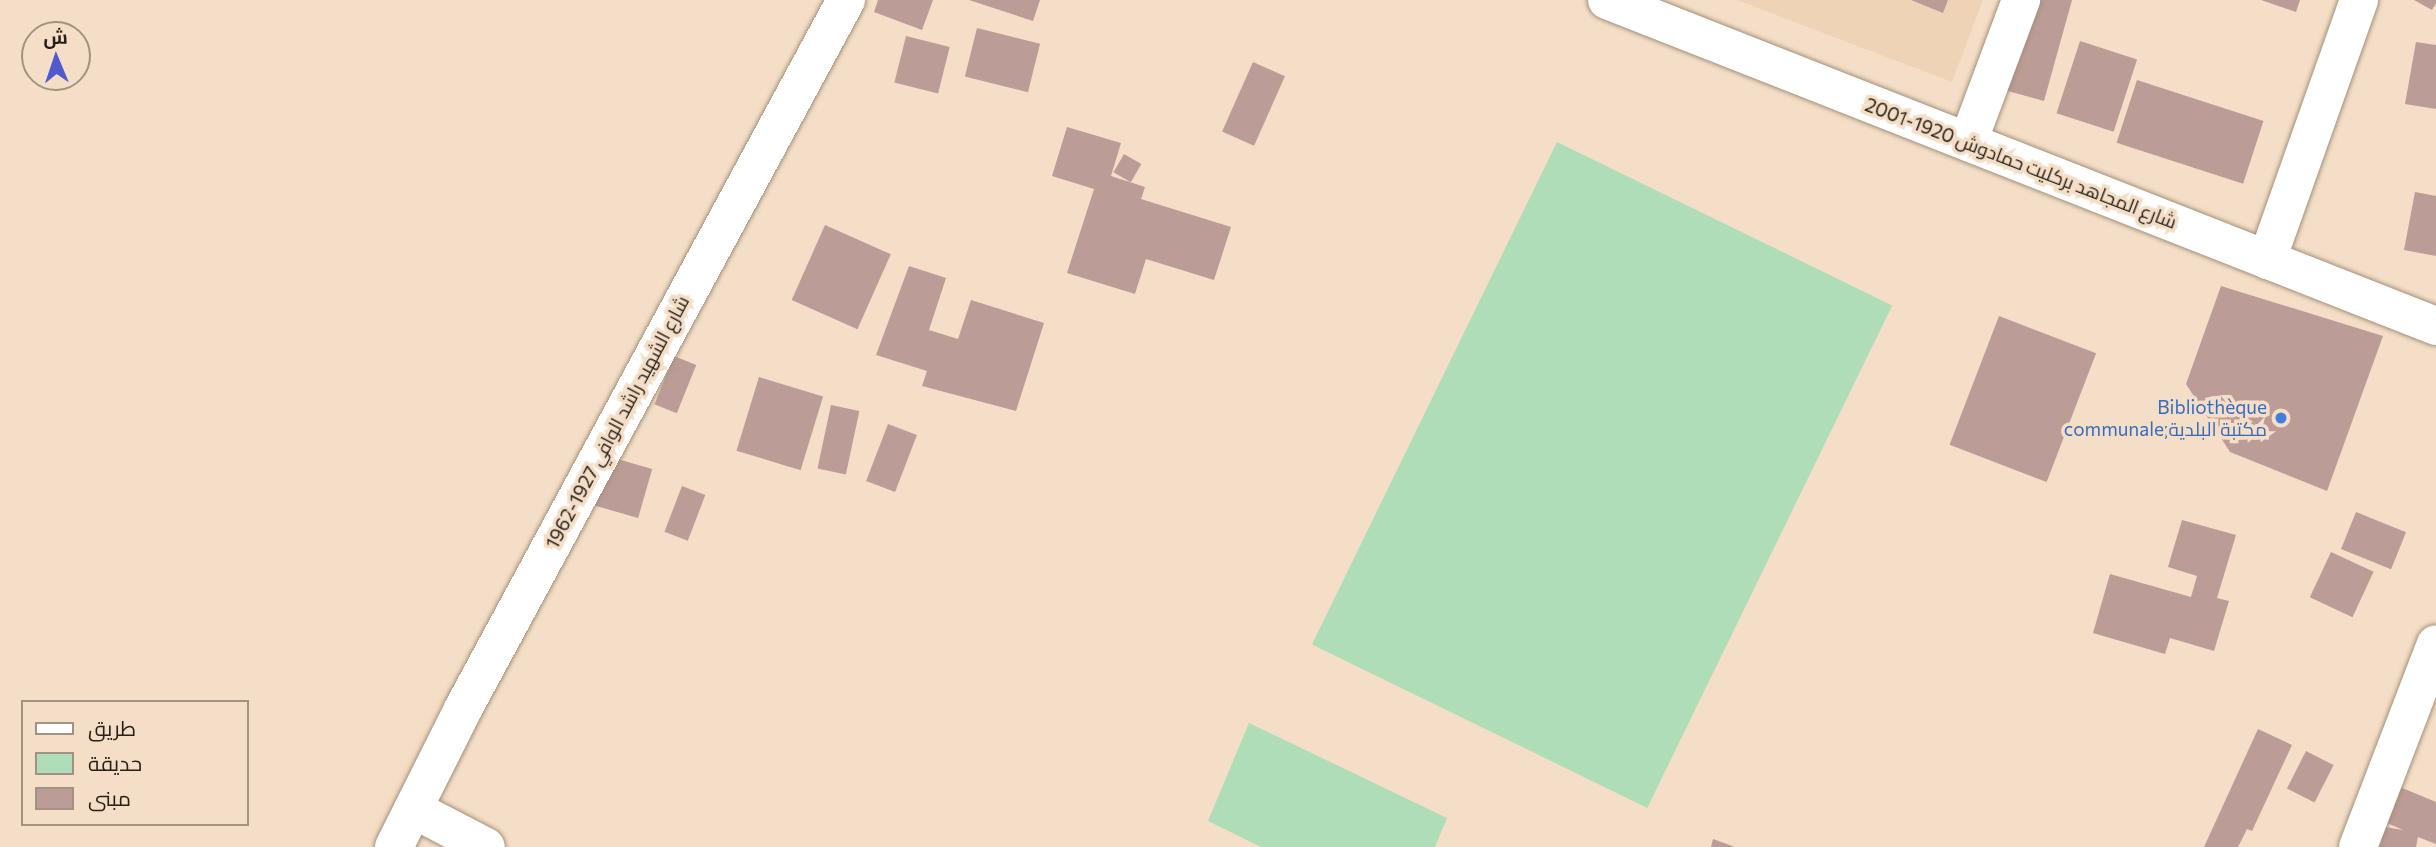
<!DOCTYPE html>
<html>
<head>
<meta charset="utf-8">
<style>
  body { margin:0 }
  #map { position:relative; width:2436px; height:847px; overflow:hidden; background:#f4dec7; font-family:Commissioner,Cairo,sans-serif }
  div>[style] { position:absolute }
  .built>* { inset:0; background:#eed3b7 }
  .green>* { inset:0; background:#afddb7; transform-origin:0 0 }
  .building>* { inset:0; background:#bc9c96; transform-origin:0 0 }
  .roads { filter:drop-shadow(0 0 2px #a4907b) drop-shadow(0 0 2px #a4907b) }
  .minor>* { height:38px; margin:-19px; padding:0 19px; transform-origin:19px; border-radius:19px; background:#fff }
  .dots>* { width:19px; height:19px; translate:-50% -50%; box-sizing:border-box; border:4px solid #f4dec7; border-radius:50% }
  span { translate:-50% -50%; white-space:nowrap; text-align:center; line-height:1.15; -webkit-text-stroke:7px #f4dec7; paint-order:stroke }
  .street-label { font-size:19px; color:#282018 }
  .shop-label { font-size:19px; color:#366cbe }
  .right { translate:-100% -50%; text-align:right }
  .legend { position:absolute; left:21px; top:700px; width:228px; height:126px; box-sizing:border-box; background:#f4dec7; border:2px solid #a29281; margin:0; padding:9px 12px; list-style:none; font-size:21px; color:#282018 }
  .legend li { display:flex; align-items:center; gap:14px; height:35px }
  .legend b { width:35px; border:2px solid #a29281 }
  .north { position:absolute; left:21px; top:21px; width:70px; height:70px; box-sizing:border-box; background:#f4dec7; border:2px solid #a29281; border-radius:50%; rotate:358deg; font-size:19px; font-weight:700; line-height:28px; text-align:center; color:#282018 }
  .north::after { content:''; display:block; margin:auto; width:24px; height:32px; background:#5059cf; clip-path:polygon(50% 0,100% 100%,50% 72%,0 100%) }
</style>
</head>
<body>
<div id="map">
  <div class="built">
    <i style="clip-path:polygon(1737px 0,1983px 0,1952px 82px)"></i>
  </div>
  <div class="green">
    <i style="left:1557px;top:142px;width:373px;height:559px;rotate:26deg"></i>
    <i style="clip-path:polygon(1249px 723px,1447px 818px,1435px 847px,1261px 847px,1208px 821px)"></i>
  </div>
  <div class="building">
    <i style="clip-path:polygon(878px 0,933px 0,922px 30px,874px 12px)"></i>
    <i style="clip-path:polygon(969px 0,1040px 0,1033px 21px)"></i>
    <i style="clip-path:polygon(1911px 0,1948px 0,1943px 13px)"></i>
    <i style="clip-path:polygon(2015px 0,2072px 0,2044px 101px,1990px 86px)"></i>
    <i style="clip-path:polygon(2261px 0,2300px 0,2296px 12px)"></i>
    <i style="clip-path:polygon(2414px 0,2436px 0,2436px 3px,2432px 10px)"></i>
    <i style="left:977px;top:28px;width:65px;height:50px;rotate:14deg"></i>
    <i style="left:906px;top:36px;width:45px;height:48px;rotate:14deg"></i>
    <i style="left:2080px;top:41px;width:60px;height:76px;rotate:18deg"></i>
    <i style="clip-path:polygon(2416px 42px,2436px 45px,2436px 109px,2405px 104px)"></i>
    <i style="left:1253px;top:62px;width:35px;height:76px;rotate:24deg"></i>
    <i style="left:2137px;top:80px;width:133px;height:66px;rotate:18deg"></i>
    <i style="clip-path:polygon(1067px 127px,1121px 143px,1111px 176px,1145px 187px,1141px 199px,1231px 227px,1214px 280px,1146px 259px,1135px 294px,1067px 273px,1094px 189px,1052px 176px)"></i>
    <i style="left:1124px;top:154px;width:20px;height:21px;rotate:30deg"></i>
    <i style="clip-path:polygon(2415px 192px,2436px 196px,2436px 256px,2404px 250px)"></i>
    <i style="left:825px;top:225px;width:72px;height:82px;rotate:24deg"></i>
    <i style="clip-path:polygon(909px 266px,946px 278px,929px 330px,958px 339px,971px 300px,1044px 323px,1016px 411px,922px 386px,927px 371px,876px 355px)"></i>
    <i style="clip-path:polygon(2221px 286px,2383px 336px,2327px 491px,2230px 452px,2186px 384px)"></i>
    <i style="left:1999px;top:316px;width:104px;height:138px;rotate:21deg"></i>
    <i style="left:674px;top:356px;width:24px;height:52px;rotate:22deg"></i>
    <i style="left:759px;top:377px;width:67px;height:77px;rotate:17deg"></i>
    <i style="left:831px;top:405px;width:29px;height:65px;rotate:12deg"></i>
    <i style="left:888px;top:424px;width:31px;height:61px;rotate:21deg"></i>
    <i style="left:607px;top:456px;width:47px;height:51px;rotate:16deg"></i>
    <i style="left:682px;top:486px;width:25px;height:49px;rotate:21deg"></i>
    <i style="left:2356px;top:512px;width:54px;height:40px;rotate:22deg"></i>
    <i style="clip-path:polygon(2182px 520px,2236px 535px,2217px 598px,2229px 601px,2214px 651px,2170px 638px,2165px 654px,2093px 633px,2110px 574px,2191px 597px,2197px 576px,2168px 567px)"></i>
    <i style="left:2331px;top:552px;width:47px;height:50px;rotate:25deg"></i>
    <i style="clip-path:polygon(2258px 729px,2292px 745px,2252px 831px,2247px 829px,2238px 847px,2204px 847px)"></i>
    <i style="left:2306px;top:751px;width:31px;height:42px;rotate:27deg"></i>
    <i style="clip-path:polygon(2400px 787px,2436px 802px,2436px 844px,2418px 837px,2416px 847px,2350px 847px,2354px 822px,2403px 830px,2385px 822px)"></i>
    <i style="clip-path:polygon(1713px 839px,1735px 847px,1711px 847px)"></i>
  </div>
  <div class="roads">
    <div class="minor">
      <i style="left:1607px;top:0;width:891px;rotate:21.47deg"></i>
      <i style="left:1968px;top:142px;width:152px;rotate:-69.5deg"></i>
      <i style="left:2267px;top:260px;width:276px;rotate:-70.5deg"></i>
      <i style="left:413px;top:809px;width:82px;rotate:27.5deg"></i>
      <i style="left:394px;top:847px;width:154px;rotate:-63.4deg"></i>
      <i style="left:463px;top:709px;width:806px;rotate:-61.62deg"></i>
      <i style="left:2358px;top:847px;width:217px;rotate:-69deg"></i>
    </div>
  </div>
  <div class="dots">
    <i style="left:2281px;top:418px;background:#3f7fe0"></i>
  </div>
  <div class="street-label">
    <span style="left:2021px;top:163px;rotate:21deg">شارع المجاهد بركليت حمادوش 1920-2001</span>
    <span style="left:617px;top:422px;rotate:-62deg">شارع الشهيد راشد الوافي 1927-1962</span>
  </div>
  <div class="shop-label">
    <span class="right" style="left:2267px;top:418px">Bibliothèque<br>communale;مكتبة البلدية</span>
  </div>
  <ul class="legend">
  <li><b style="height:9px;background:#fff"></b>طريق</li>
  <li><b style="height:19px;background:#afddb7"></b>حديقة</li>
  <li><b style="height:19px;background:#bc9c96"></b>مبنى</li>
  </ul>
  <div class="north">ش</div>
</div>
</body>
</html>
